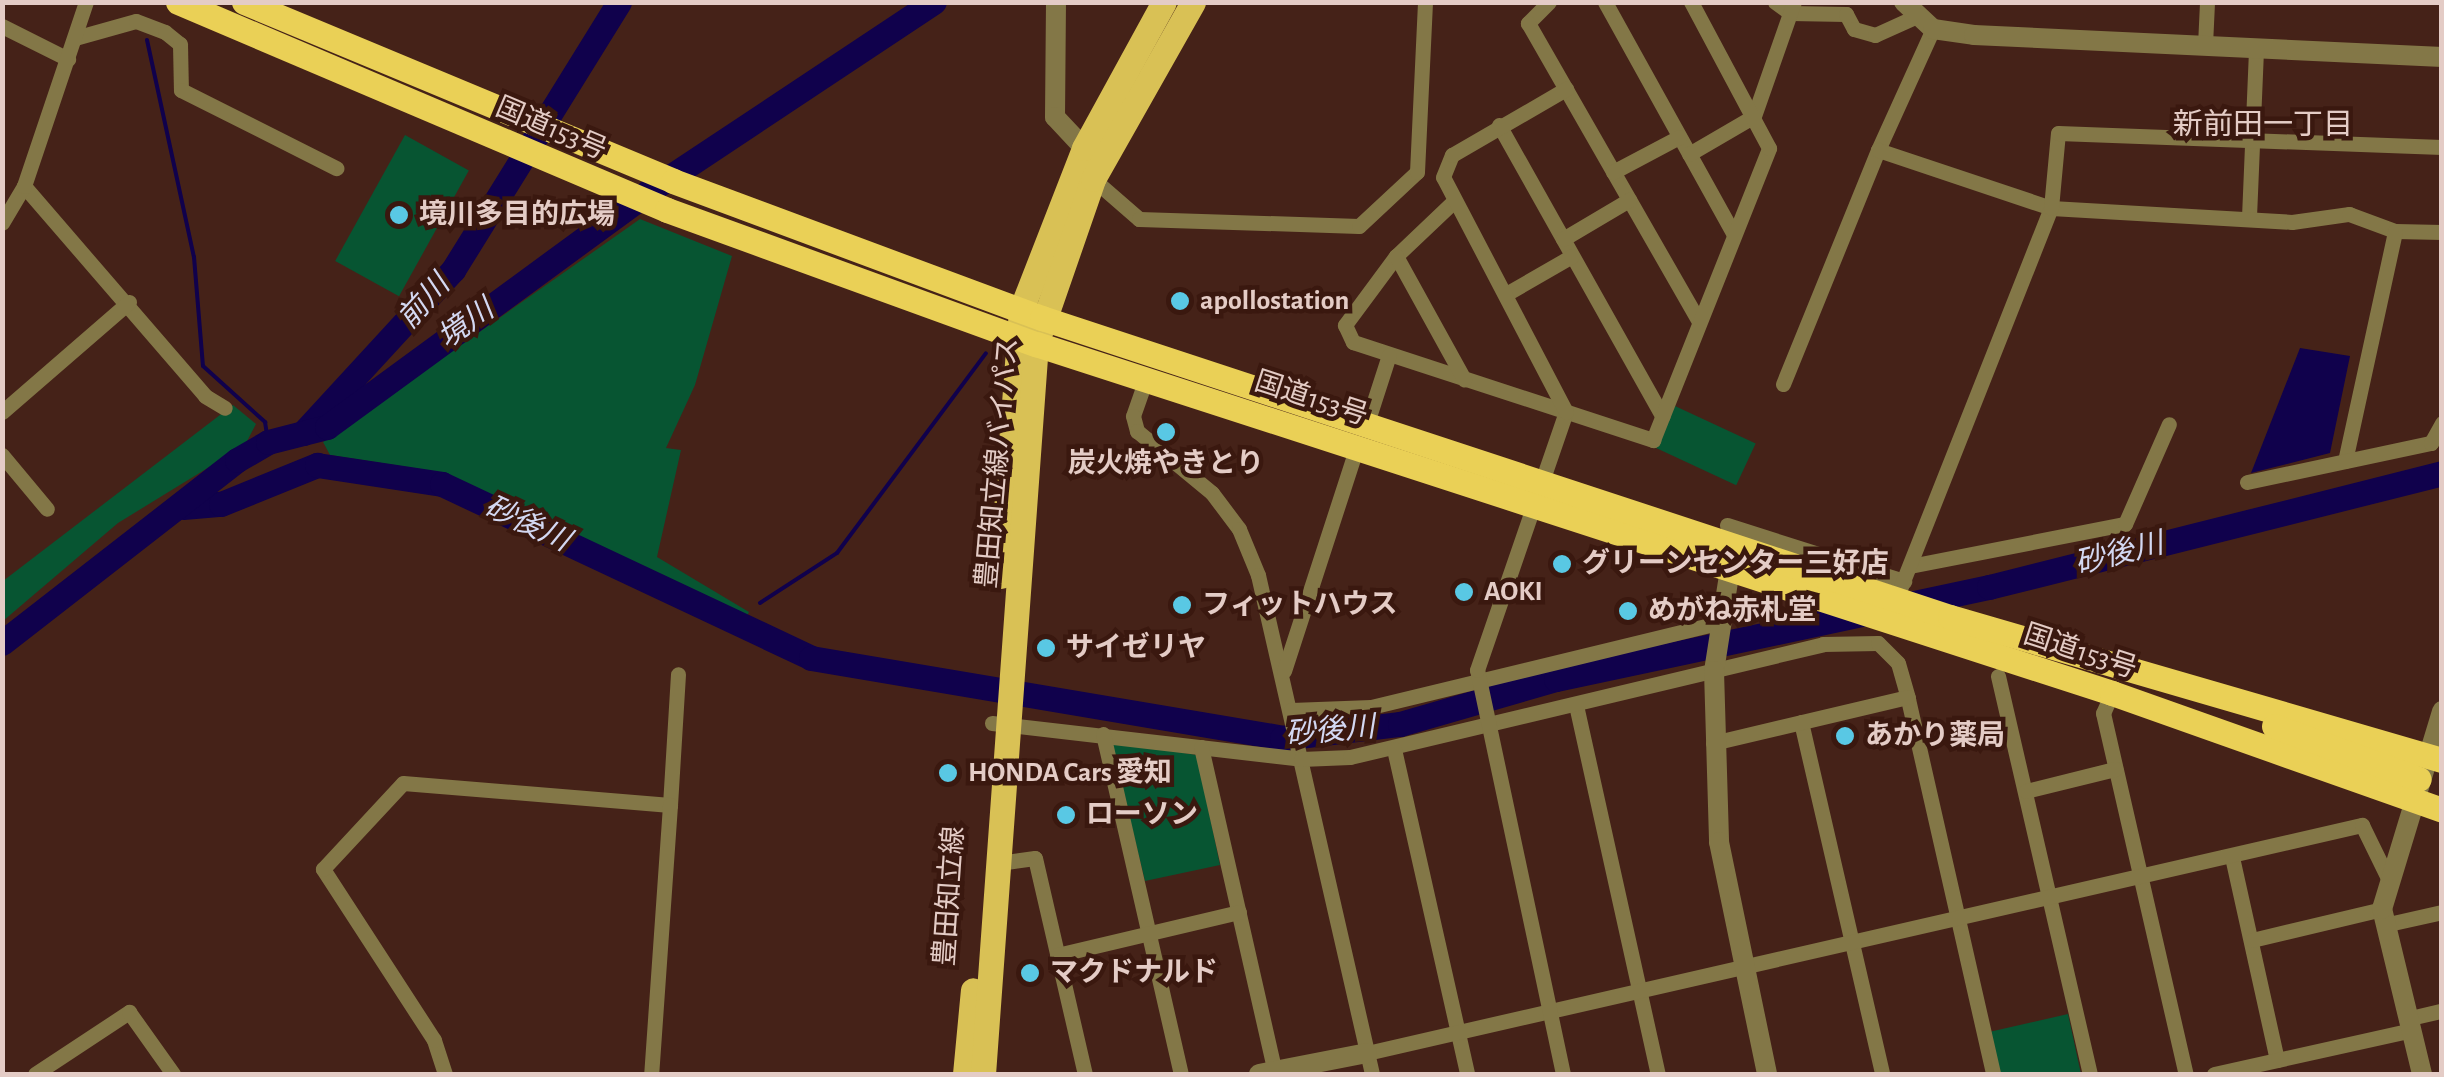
<!DOCTYPE html>
<html>
<head>
<meta charset="utf-8">
<style>
  body { margin:0 }
  #map { position:relative; width:2444px; height:1077px; overflow:hidden; background:#452218; font-family:"Alegreya Sans","Noto Sans JP",sans-serif }
  div>[style] { position:absolute }
  .green>* { inset:0; background:#075532; transform-origin:0 0 }
  .water>* { inset:0; background:#10014c }
  .stream>* { height:4px; margin:-2px; padding:0 2px; transform-origin:2px; border-radius:2px; background:#10014c }
  .river>* { height:25px; margin:-12.5px; padding:0 12.5px; transform-origin:12.5px; border-radius:12.5px; background:#10014c }
  .minor>* { height:15px; margin:-7.5px; padding:0 7.5px; transform-origin:7.5px; border-radius:7.5px; background:#837747 }
  .tertiary>* { height:20px; margin:-10px; padding:0 10px; transform-origin:10px; border-radius:10px; background:#837747 }
  .primary>* { height:25px; margin:-12.5px; padding:0 12.5px; transform-origin:12.5px; border-radius:12.5px; background:#d9c155 }
  .trunk>* { height:25px; margin:-12.5px; padding:0 12.5px; transform-origin:12.5px; border-radius:12.5px; background:#ead056 }
  .dots>* { width:28px; height:28px; translate:-50% -50%; box-sizing:border-box; border:5px solid #3a180f; border-radius:50% }
  span { translate:-50% -50%; white-space:nowrap; text-align:center; line-height:1.15; -webkit-text-stroke:9px #3a180f; paint-order:stroke }
  .street-label { font-size:28px; color:#e4ccc6 }
  .poi-label { font-size:28px; color:#e4ccc6; font-weight:700 }
  .left { translate:0 -50%; text-align:left }
  .neighbourhood-label { font-size:30px; color:#e4ccc6 }
  .water-label { font-size:30px; color:#d3d8f2; font-style:italic }
  .frame { position:absolute; inset:0; border:5px solid #e4ccc6; pointer-events:none }
</style>
</head>
<body>
<div id="map">
  <div class="green">
    <i style="left:405px;top:135px;width:73px;height:144px;rotate:29deg"></i>
    <i style="clip-path:polygon(640px 219px,732px 256px,695px 385px,666px 448px,681px 450px,657px 557px,749px 612px,746px 618px,420px 469px,330px 455px,323px 442px)"></i>
    <i style="clip-path:polygon(233px 405px,256px 424px,245px 445px,118px 523px,3px 621px,3px 581px)"></i>
    <i style="left:1675px;top:406px;width:89px;height:46px;rotate:25deg"></i>
    <i style="clip-path:polygon(1111px 742px,1197px 755px,1220px 865px,1145px 881px)"></i>
    <i style="clip-path:polygon(2068px 1014px,2081px 1074px,1999px 1074px,1989px 1032px)"></i>
  </div>
  <div class="water">
    <i style="clip-path:polygon(2300px 348px,2350px 356px,2330px 453px,2251px 473px)"></i>
  </div>
  <div class="stream">
    <i style="left:147px;top:40px;width:222px;rotate:77.8deg"></i>
    <i style="left:194px;top:257px;width:109px;rotate:85.3deg"></i>
    <i style="left:203px;top:366px;width:84px;rotate:42.1deg"></i>
    <i style="left:265px;top:422px;width:20px;rotate:81deg"></i>
    <i style="left:760px;top:603px;width:92px;rotate:-33deg"></i>
    <i style="left:837px;top:553px;width:249px;rotate:-53.3deg"></i>
  </div>
  <div class="river">
    <i style="left:303px;top:433px;width:222px;rotate:-47.4deg"></i>
    <i style="left:453px;top:270px;width:315px;rotate:-58.2deg"></i>
    <i style="left:183px;top:507px;width:38px;rotate:-5deg"></i>
    <i style="left:221px;top:504px;width:104px;rotate:-22.1deg"></i>
    <i style="left:317px;top:465px;width:126px;rotate:8.6deg"></i>
    <i style="left:442px;top:484px;width:408px;rotate:25.2deg"></i>
    <i style="left:811px;top:658px;width:478px;rotate:9.6deg"></i>
    <i style="left:1282px;top:738px;width:119px;rotate:-6.8deg"></i>
    <i style="left:1400px;top:724px;width:162px;rotate:-16.1deg"></i>
    <i style="left:1556px;top:679px;width:443px;rotate:-12deg"></i>
    <i style="left:1989px;top:587px;width:467px;rotate:-14.1deg"></i>
    <i style="left:2px;top:643px;width:298px;rotate:-37.9deg"></i>
    <i style="left:237px;top:460px;width:36px;rotate:-30deg"></i>
    <i style="left:268px;top:442px;width:61px;rotate:-14.3deg"></i>
    <i style="left:327px;top:427px;width:399px;rotate:-36.2deg"></i>
    <i style="left:649px;top:191px;width:342px;rotate:-33.6deg"></i>
  </div>
  <div class="minor">
    <i style="left:1549px;top:2px;width:30px;rotate:135deg"></i>
    <i style="left:1528px;top:23px;width:342px;rotate:60.2deg"></i>
    <i style="left:1605px;top:2px;width:266px;rotate:61deg"></i>
    <i style="left:1775px;top:2px;width:19px;rotate:36deg"></i>
    <i style="left:1790px;top:13px;width:56px;rotate:1deg"></i>
    <i style="left:1846px;top:14px;width:17px;rotate:62deg"></i>
    <i style="left:1854px;top:29px;width:22px;rotate:16deg"></i>
    <i style="left:1875px;top:35px;width:44px;rotate:-24.2deg"></i>
    <i style="left:2px;top:26px;width:74px;rotate:26.6deg"></i>
    <i style="left:75px;top:38px;width:63px;rotate:-15.6deg"></i>
    <i style="left:136px;top:21px;width:31px;rotate:21deg"></i>
    <i style="left:165px;top:32px;width:19px;rotate:39deg"></i>
    <i style="left:180px;top:44px;width:46px;rotate:88.8deg"></i>
    <i style="left:181px;top:90px;width:174px;rotate:26.7deg"></i>
    <i style="left:2205px;top:45px;width:43px;rotate:-87.3deg"></i>
    <i style="left:1499px;top:125px;width:334px;rotate:60.7deg"></i>
    <i style="left:1878px;top:150px;width:133px;rotate:-65.6deg"></i>
    <i style="left:1689px;top:154px;width:75px;rotate:-30.3deg"></i>
    <i style="left:1754px;top:116px;width:121px;rotate:-70.7deg"></i>
    <i style="left:1613px;top:172px;width:75px;rotate:-27.9deg"></i>
    <i style="left:1093px;top:179px;width:61px;rotate:41deg"></i>
    <i style="left:1139px;top:219px;width:220px;rotate:1.8deg"></i>
    <i style="left:1359px;top:226px;width:79px;rotate:-43deg"></i>
    <i style="left:1417px;top:172px;width:170px;rotate:-87.3deg"></i>
    <i style="left:24px;top:186px;width:277px;rotate:49.2deg"></i>
    <i style="left:205px;top:396px;width:23px;rotate:31deg"></i>
    <i style="left:1454px;top:201px;width:80px;rotate:136.5deg"></i>
    <i style="left:1396px;top:256px;width:86px;rotate:126.5deg"></i>
    <i style="left:1345px;top:325px;width:19px;rotate:65deg"></i>
    <i style="left:1353px;top:342px;width:316px;rotate:18.1deg"></i>
    <i style="left:1653px;top:440px;width:314px;rotate:-68.3deg"></i>
    <i style="left:1769px;top:148px;width:166px;rotate:-118.1deg"></i>
    <i style="left:2249px;top:217px;width:168px;rotate:-87.6deg"></i>
    <i style="left:2px;top:223px;width:43px;rotate:-59.3deg"></i>
    <i style="left:24px;top:186px;width:194px;rotate:-71.4deg"></i>
    <i style="left:1563px;top:239px;width:77px;rotate:-30.6deg"></i>
    <i style="left:1396px;top:256px;width:141px;rotate:61.1deg"></i>
    <i style="left:1506px;top:294px;width:76px;rotate:-29.9deg"></i>
    <i style="left:1147px;top:376px;width:42px;rotate:109.3deg"></i>
    <i style="left:1133px;top:416px;width:16px;rotate:75deg"></i>
    <i style="left:1137px;top:431px;width:97px;rotate:39.6deg"></i>
    <i style="left:1212px;top:493px;width:45px;rotate:53.1deg"></i>
    <i style="left:1239px;top:529px;width:50px;rotate:67.6deg"></i>
    <i style="left:1258px;top:575px;width:512px;rotate:77.13deg"></i>
    <i style="left:1783px;top:384px;width:253px;rotate:-67.9deg"></i>
    <i style="left:1878px;top:150px;width:182px;rotate:18.5deg"></i>
    <i style="left:2051px;top:208px;width:241px;rotate:3.3deg"></i>
    <i style="left:2292px;top:222px;width:58px;rotate:-8deg"></i>
    <i style="left:2349px;top:214px;width:49px;rotate:20.3deg"></i>
    <i style="left:2395px;top:231px;width:47px;rotate:1.2deg"></i>
    <i style="left:2px;top:412px;width:168px;rotate:-40.9deg"></i>
    <i style="left:1367px;top:423px;width:71px;rotate:-72.1deg"></i>
    <i style="left:2px;top:455px;width:70px;rotate:50.2deg"></i>
    <i style="left:2345px;top:461px;width:235px;rotate:-77.7deg"></i>
    <i style="left:2247px;top:482px;width:188px;rotate:-12deg"></i>
    <i style="left:2431px;top:443px;width:23px;rotate:-61deg"></i>
    <i style="left:1727px;top:525px;width:186px;rotate:17.6deg"></i>
    <i style="left:1910px;top:566px;width:219px;rotate:-11.1deg"></i>
    <i style="left:2125px;top:524px;width:109px;rotate:-66.3deg"></i>
    <i style="left:1896px;top:599px;width:421px;rotate:-68.4deg"></i>
    <i style="left:2051px;top:208px;width:75px;rotate:-84.7deg"></i>
    <i style="left:2058px;top:133px;width:384px;rotate:2.1deg"></i>
    <i style="left:1284px;top:671px;width:237px;rotate:-72deg"></i>
    <i style="left:1998px;top:676px;width:408px;rotate:77deg"></i>
    <i style="left:2112px;top:693px;width:22px;rotate:114deg"></i>
    <i style="left:2103px;top:713px;width:370px;rotate:77.1deg"></i>
    <i style="left:1576px;top:705px;width:378px;rotate:77.5deg"></i>
    <i style="left:1291px;top:710px;width:80px;rotate:-2.1deg"></i>
    <i style="left:1371px;top:707px;width:358px;rotate:-13.6deg"></i>
    <i style="left:1801px;top:722px;width:361px;rotate:77deg"></i>
    <i style="left:992px;top:723px;width:311px;rotate:6.6deg"></i>
    <i style="left:1301px;top:759px;width:49px;rotate:-2.3deg"></i>
    <i style="left:1350px;top:757px;width:486px;rotate:-13.4deg"></i>
    <i style="left:1823px;top:644px;width:55px;rotate:-1deg"></i>
    <i style="left:1878px;top:643px;width:28px;rotate:45deg"></i>
    <i style="left:1898px;top:663px;width:37px;rotate:74deg"></i>
    <i style="left:1908px;top:699px;width:385px;rotate:77.2deg"></i>
    <i style="left:1103px;top:734px;width:349px;rotate:77.1deg"></i>
    <i style="left:1713px;top:743px;width:200px;rotate:-13.3deg"></i>
    <i style="left:1201px;top:747px;width:335px;rotate:77.2deg"></i>
    <i style="left:1394px;top:749px;width:333px;rotate:77.3deg"></i>
    <i style="left:2026px;top:791px;width:92px;rotate:-13.9deg"></i>
    <i style="left:670px;top:805px;width:131px;rotate:-86.5deg"></i>
    <i style="left:2232px;top:857px;width:208px;rotate:77.5deg"></i>
    <i style="left:999px;top:863px;width:36px;rotate:-8deg"></i>
    <i style="left:1035px;top:858px;width:222px;rotate:77deg"></i>
    <i style="left:2384px;top:925px;width:59px;rotate:-12.6deg"></i>
    <i style="left:2252px;top:940px;width:134px;rotate:-13.4deg"></i>
    <i style="left:1057px;top:955px;width:187px;rotate:-13.3deg"></i>
    <i style="left:2406px;top:1019px;width:37px;rotate:-13deg"></i>
    <i style="left:1367px;top:1053px;width:1021px;rotate:-12.91deg"></i>
    <i style="left:2362px;top:825px;width:57px;rotate:63.9deg"></i>
    <i style="left:35px;top:1074px;width:113px;rotate:-33.4deg"></i>
    <i style="left:129px;top:1012px;width:76px;rotate:54.6deg"></i>
    <i style="left:445px;top:1074px;width:36px;rotate:-108deg"></i>
    <i style="left:434px;top:1040px;width:204px;rotate:-123deg"></i>
    <i style="left:323px;top:869px;width:117px;rotate:-47.1deg"></i>
    <i style="left:403px;top:783px;width:268px;rotate:4.7deg"></i>
    <i style="left:670px;top:805px;width:270px;rotate:94deg"></i>
    <i style="left:1563px;top:1074px;width:413px;rotate:-102deg"></i>
    <i style="left:1477px;top:670px;width:273px;rotate:-71deg"></i>
    <i style="left:1566px;top:412px;width:265px;rotate:-117.6deg"></i>
    <i style="left:1443px;top:177px;width:24px;rotate:-68deg"></i>
    <i style="left:1452px;top:155px;width:132px;rotate:-30.1deg"></i>
    <i style="left:2214px;top:1074px;width:199px;rotate:-12.5deg"></i>
  </div>
  <div class="tertiary">
    <i style="left:1056px;top:2px;width:115px;rotate:90.5deg"></i>
    <i style="left:1055px;top:117px;width:42px;rotate:46.9deg"></i>
    <i style="left:1904px;top:2px;width:40px;rotate:43deg"></i>
    <i style="left:1933px;top:29px;width:41px;rotate:8.3deg"></i>
    <i style="left:1974px;top:35px;width:469px;rotate:2.7deg"></i>
    <i style="left:1730px;top:569px;width:103px;rotate:98.9deg"></i>
    <i style="left:1714px;top:671px;width:171px;rotate:88.3deg"></i>
    <i style="left:1719px;top:842px;width:237px;rotate:78.3deg"></i>
    <i style="left:1259px;top:1074px;width:110px;rotate:-11deg"></i>
    <i style="left:2422px;top:1074px;width:170px;rotate:-103.6deg"></i>
    <i style="left:2382px;top:909px;width:207px;rotate:-73.1deg"></i>
  </div>
  <div class="primary">
    <i style="left:1001px;top:576px;width:267px;rotate:-85.7deg"></i>
    <i style="left:1021px;top:310px;width:174px;rotate:-68.7deg"></i>
    <i style="left:1084px;top:148px;width:166px;rotate:-61.3deg"></i>
    <i style="left:965px;top:1074px;width:84px;rotate:-84.6deg"></i>
    <i style="left:983px;top:1074px;width:732px;rotate:-85.85deg"></i>
    <i style="left:1036px;top:344px;width:175px;rotate:-70.9deg"></i>
    <i style="left:1093px;top:179px;width:203px;rotate:-60.5deg"></i>
  </div>
  <div class="trunk">
    <i style="left:178px;top:2px;width:531px;rotate:23.04deg"></i>
    <i style="left:667px;top:210px;width:393px;rotate:20deg"></i>
    <i style="left:1036px;top:344px;width:1131px;rotate:17.97deg"></i>
    <i style="left:2112px;top:693px;width:350px;rotate:19.5deg"></i>
    <i style="left:244px;top:2px;width:465px;rotate:22.6deg"></i>
    <i style="left:673px;top:181px;width:394px;rotate:20.4deg"></i>
    <i style="left:1042px;top:318px;width:956px;rotate:18.23deg"></i>
    <i style="left:1950px;top:617px;width:512px;rotate:16.21deg"></i>
    <i style="left:2274px;top:726px;width:154px;rotate:20.1deg"></i>
  </div>
  <div class="dots">
    <i style="left:399px;top:215px;background:#59c8e4"></i>
    <i style="left:1180px;top:301px;background:#59c8e4"></i>
    <i style="left:1166px;top:432px;background:#59c8e4"></i>
    <i style="left:1562px;top:564px;background:#59c8e4"></i>
    <i style="left:1464px;top:592px;background:#59c8e4"></i>
    <i style="left:1182px;top:605px;background:#59c8e4"></i>
    <i style="left:1628px;top:611px;background:#59c8e4"></i>
    <i style="left:1046px;top:648px;background:#59c8e4"></i>
    <i style="left:1845px;top:736px;background:#59c8e4"></i>
    <i style="left:948px;top:773px;background:#59c8e4"></i>
    <i style="left:1066px;top:815px;background:#59c8e4"></i>
    <i style="left:1030px;top:973px;background:#59c8e4"></i>
  </div>
  <div class="street-label">
    <span style="left:551px;top:129px;rotate:23deg">国道153号</span>
    <span style="left:1311px;top:399px;rotate:18deg">国道153号</span>
    <span style="left:998px;top:463px;rotate:-85deg">豊田知立線バイパス</span>
    <span style="left:2080px;top:652px;rotate:18deg">国道153号</span>
    <span style="left:950px;top:896px;rotate:-86deg">豊田知立線</span>
  </div>
  <div class="poi-label">
    <span class="left" style="left:419px;top:215px">境川多目的広場</span>
    <span class="left" style="left:1200px;top:301px">apollostation</span>
    <span style="left:1166px;top:464px">炭火焼やきとり</span>
    <span class="left" style="left:1582px;top:564px">グリーンセンター三好店</span>
    <span class="left" style="left:1484px;top:592px">AOKI</span>
    <span class="left" style="left:1202px;top:605px">フィットハウス</span>
    <span class="left" style="left:1648px;top:611px">めがね赤札堂</span>
    <span class="left" style="left:1066px;top:648px">サイゼリヤ</span>
    <span class="left" style="left:1865px;top:736px">あかり薬局</span>
    <span class="left" style="left:968px;top:773px">HONDA Cars 愛知</span>
    <span class="left" style="left:1086px;top:815px">ローソン</span>
    <span class="left" style="left:1050px;top:973px">マクドナルド</span>
  </div>
  <div class="neighbourhood-label">
    <span style="left:2263px;top:125px">新前田一丁目</span>
  </div>
  <div class="water-label">
    <span style="left:424px;top:302px;rotate:-48deg">前川</span>
    <span style="left:466px;top:324px;rotate:-36deg">境川</span>
    <span style="left:527px;top:524px;rotate:25deg">砂後川</span>
    <span style="left:2119px;top:554px;rotate:-14deg">砂後川</span>
    <span style="left:1330px;top:731px;rotate:-5deg">砂後川</span>
  </div>
  <div class="frame"></div>
</div>
</body>
</html>
